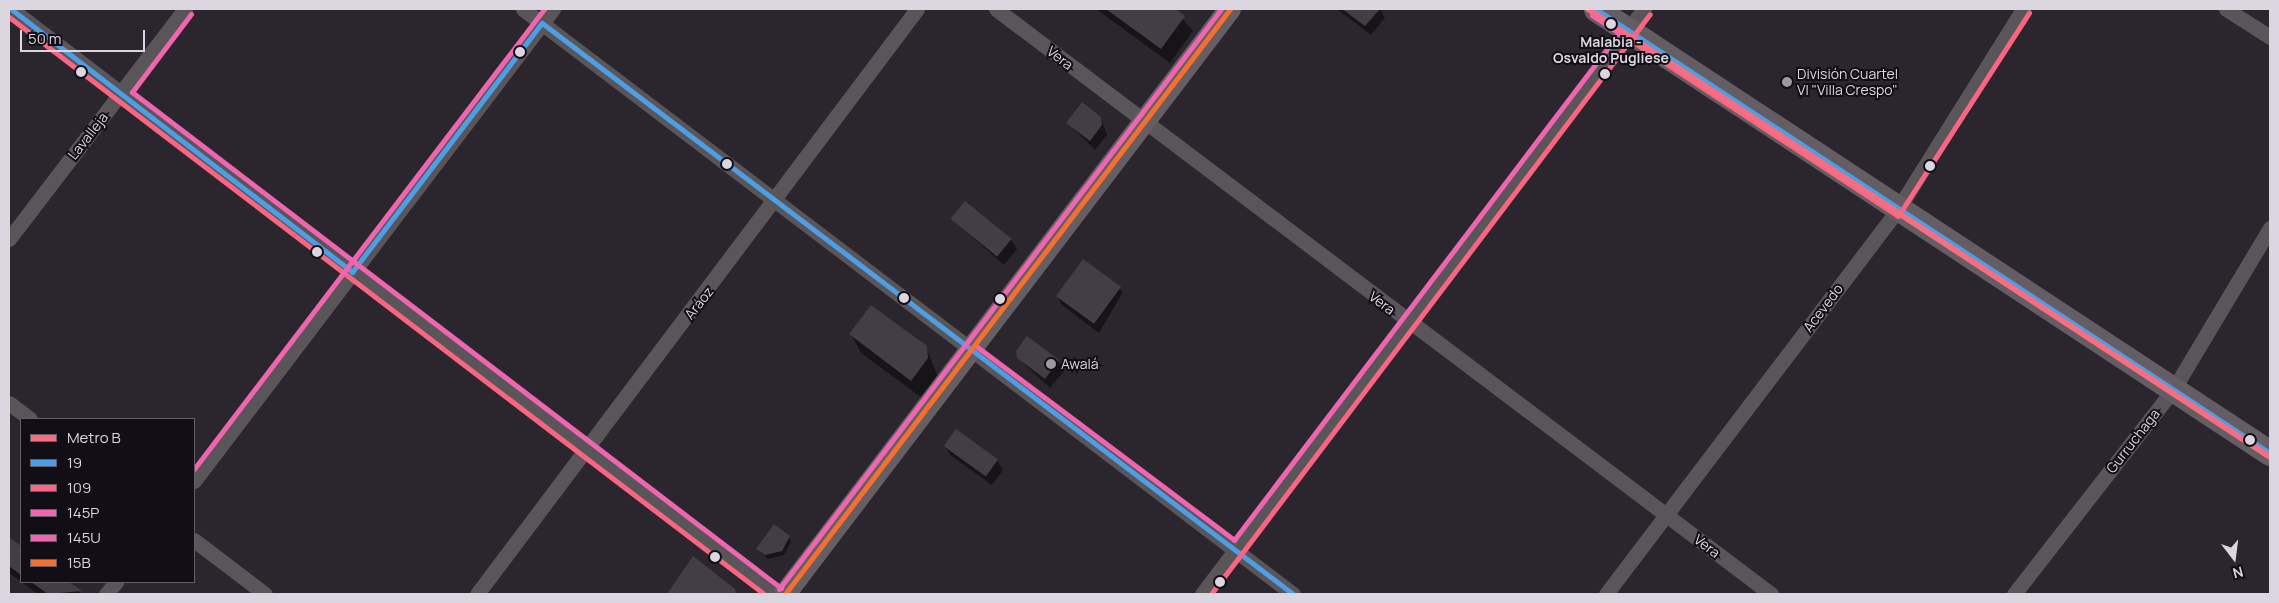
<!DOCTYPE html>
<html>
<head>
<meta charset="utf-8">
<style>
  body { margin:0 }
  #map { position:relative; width:2279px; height:603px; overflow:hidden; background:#2b262e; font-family:Manrope,sans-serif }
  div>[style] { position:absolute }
  .shadow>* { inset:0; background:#0007 }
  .building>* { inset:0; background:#413e46; transform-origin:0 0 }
  .minor>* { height:15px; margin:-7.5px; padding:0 7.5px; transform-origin:7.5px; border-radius:7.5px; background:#5a5559 }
  .secondary>* { height:22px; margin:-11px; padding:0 11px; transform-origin:11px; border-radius:11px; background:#655f64 }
  .primary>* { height:25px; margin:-12.5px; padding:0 12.5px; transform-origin:12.5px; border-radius:12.5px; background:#645d64 }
  .bus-1>* { height:5px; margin:-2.5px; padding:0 2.5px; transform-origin:2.5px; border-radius:2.5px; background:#4d9ee5 }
  .bus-2>* { height:5px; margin:-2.5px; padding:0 2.5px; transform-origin:2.5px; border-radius:2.5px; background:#fa6682 }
  .bus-3>* { height:5px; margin:-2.5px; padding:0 2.5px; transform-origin:2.5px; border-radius:2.5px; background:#f065af }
  .bus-4>* { height:5px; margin:-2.5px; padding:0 2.5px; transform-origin:2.5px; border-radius:2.5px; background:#f065af }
  .bus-5>* { height:5px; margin:-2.5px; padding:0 2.5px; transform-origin:2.5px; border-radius:2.5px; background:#f46f30 }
  .metro-1>* { height:6px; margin:-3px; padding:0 3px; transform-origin:3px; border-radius:3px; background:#f66e82 }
  .dots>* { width:14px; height:14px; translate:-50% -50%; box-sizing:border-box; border:2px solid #120e15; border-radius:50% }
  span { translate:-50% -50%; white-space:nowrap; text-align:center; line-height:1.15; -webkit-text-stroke:4px #120e15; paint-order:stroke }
  .stop-label { font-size:14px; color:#dcd6e1; font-weight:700 }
  .street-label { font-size:14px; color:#dcd6e1 }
  .poi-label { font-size:14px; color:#dcd6e1 }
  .left { translate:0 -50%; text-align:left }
  .frame { position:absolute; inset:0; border:10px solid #dcd6e1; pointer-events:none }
  .legend { position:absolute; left:20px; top:418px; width:175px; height:165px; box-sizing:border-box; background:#120e15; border:1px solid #635e67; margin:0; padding:6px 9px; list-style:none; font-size:15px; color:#dcd6e1 }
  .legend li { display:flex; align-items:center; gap:10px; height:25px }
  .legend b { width:25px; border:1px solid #635e67 }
  .north { position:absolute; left:2209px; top:533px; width:50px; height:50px; -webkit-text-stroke:4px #120e15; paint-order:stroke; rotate:165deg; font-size:14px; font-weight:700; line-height:20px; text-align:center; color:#dcd6e1 }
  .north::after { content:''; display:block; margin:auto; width:18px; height:22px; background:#dcd6e1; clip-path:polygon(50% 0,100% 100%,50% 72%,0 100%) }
  .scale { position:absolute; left:20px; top:30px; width:125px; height:22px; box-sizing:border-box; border:2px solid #dcd6e1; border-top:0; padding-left:6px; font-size:15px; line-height:18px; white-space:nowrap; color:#dcd6e1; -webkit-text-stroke:4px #120e15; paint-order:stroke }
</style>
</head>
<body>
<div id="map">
  <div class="shadow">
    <i style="clip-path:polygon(1096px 9px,1174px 9px,1193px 31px,1170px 63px)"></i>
    <i style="clip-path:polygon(1337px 9px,1380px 9px,1385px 18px,1371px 35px)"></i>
    <i style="clip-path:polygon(1101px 118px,1107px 135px,1095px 150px,1068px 123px)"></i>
    <i style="clip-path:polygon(952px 219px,1011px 240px,1017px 249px,1004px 265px)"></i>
    <i style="clip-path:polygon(1083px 260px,1123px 292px,1099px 333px,1062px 305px,1057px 296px)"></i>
    <i style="clip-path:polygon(851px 334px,926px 347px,938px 377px,922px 398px,861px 353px)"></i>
    <i style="clip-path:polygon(1018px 358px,1058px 361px,1064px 371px,1050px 388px)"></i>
    <i style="clip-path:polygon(945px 446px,997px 460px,1003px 470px,992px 485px,950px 455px)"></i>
    <i style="clip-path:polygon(789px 537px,791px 542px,784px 555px,768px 559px,757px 549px)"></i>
    <i style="clip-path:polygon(9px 539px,21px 548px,21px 582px,67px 582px,82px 594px,38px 594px,9px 573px)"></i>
    <i style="clip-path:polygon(693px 558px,734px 590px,737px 594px,669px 594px)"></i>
  </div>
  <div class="building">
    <i style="clip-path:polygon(1106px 9px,1176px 9px,1185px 16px,1161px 49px)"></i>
    <i style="clip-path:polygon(1342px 9px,1380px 9px,1365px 26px)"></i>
    <i style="clip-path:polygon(1082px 102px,1101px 117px,1102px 125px,1090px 141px,1066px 123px)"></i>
    <i style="left:965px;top:201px;width:60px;height:23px;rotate:39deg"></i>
    <i style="left:1083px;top:259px;width:47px;height:46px;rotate:36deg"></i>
    <i style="clip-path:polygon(871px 305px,927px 346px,928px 358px,911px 381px,849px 334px)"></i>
    <i style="clip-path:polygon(1027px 336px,1059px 360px,1045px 379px,1017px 358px,1016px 351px)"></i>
    <i style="left:956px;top:429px;width:52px;height:21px;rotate:36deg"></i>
    <i style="clip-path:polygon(774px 524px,790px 536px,782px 551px,765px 555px,756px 549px)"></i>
    <i style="clip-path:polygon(9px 537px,21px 546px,21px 575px,9px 566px)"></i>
    <i style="clip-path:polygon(693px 556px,735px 589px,736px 594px,667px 594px)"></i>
    <i style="clip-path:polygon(31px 582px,69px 582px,82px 591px,48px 594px)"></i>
  </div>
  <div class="minor">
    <i style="left:11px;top:9px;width:963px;rotate:37.41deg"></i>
    <i style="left:523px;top:9px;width:967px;rotate:37.23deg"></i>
    <i style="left:996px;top:9px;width:971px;rotate:37.05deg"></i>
    <i style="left:2226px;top:9px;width:52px;rotate:32.5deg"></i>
    <i style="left:9px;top:239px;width:290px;rotate:-52.6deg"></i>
    <i style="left:9px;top:403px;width:26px;rotate:37deg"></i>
    <i style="left:194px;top:481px;width:593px;rotate:-52.74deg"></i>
    <i style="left:194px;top:540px;width:89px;rotate:37.3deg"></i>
    <i style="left:106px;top:594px;width:16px;rotate:-50deg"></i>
    <i style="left:477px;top:594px;width:732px;rotate:-53.05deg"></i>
    <i style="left:1202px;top:594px;width:733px;rotate:-52.93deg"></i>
    <i style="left:1606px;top:594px;width:483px;rotate:-52.8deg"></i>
    <i style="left:1898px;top:209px;width:236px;rotate:-58deg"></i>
    <i style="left:2014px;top:594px;width:259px;rotate:-52.1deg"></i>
    <i style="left:2173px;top:390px;width:189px;rotate:-59.1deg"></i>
  </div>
  <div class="secondary">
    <i style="left:785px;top:594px;width:735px;rotate:-52.74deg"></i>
  </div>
  <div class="primary">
    <i style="left:1596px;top:9px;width:807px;rotate:33.38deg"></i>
  </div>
  <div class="bus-1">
    <i style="left:11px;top:9px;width:431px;rotate:37.6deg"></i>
    <i style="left:352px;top:272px;width:313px;rotate:-52.7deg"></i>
    <i style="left:542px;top:23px;width:943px;rotate:37.25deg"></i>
    <i style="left:1596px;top:9px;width:807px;rotate:33.38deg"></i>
  </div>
  <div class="bus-2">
    <i style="left:1592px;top:15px;width:366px;rotate:33.3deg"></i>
    <i style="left:1898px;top:216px;width:242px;rotate:-57.2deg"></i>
    <i style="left:9px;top:17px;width:950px;rotate:37.39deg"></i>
    <i style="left:1211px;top:594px;width:727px;rotate:-52.88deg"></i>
  </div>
  <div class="bus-3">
    <i style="left:976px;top:346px;width:323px;rotate:36.9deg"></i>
    <i style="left:1234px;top:540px;width:637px;rotate:-52.79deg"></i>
    <i style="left:1619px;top:33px;width:32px;rotate:-146deg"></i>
    <i style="left:779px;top:589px;width:729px;rotate:-52.69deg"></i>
  </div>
  <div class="bus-4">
    <i style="left:191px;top:14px;width:98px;rotate:127.1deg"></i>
    <i style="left:132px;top:92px;width:817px;rotate:37.39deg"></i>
    <i style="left:194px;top:469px;width:578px;rotate:-52.73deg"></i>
  </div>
  <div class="bus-5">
    <i style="left:785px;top:594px;width:735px;rotate:-52.74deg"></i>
  </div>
  <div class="metro-1">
    <i style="left:1588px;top:9px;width:816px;rotate:33.3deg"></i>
  </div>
  <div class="dots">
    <i style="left:1611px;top:24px;background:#dcd6e1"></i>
    <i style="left:520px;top:52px;background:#dcd6e1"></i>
    <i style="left:81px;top:72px;background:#dcd6e1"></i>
    <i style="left:1605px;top:74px;background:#dcd6e1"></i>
    <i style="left:1787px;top:82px;background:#9e98a2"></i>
    <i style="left:727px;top:164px;background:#dcd6e1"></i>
    <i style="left:1930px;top:166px;background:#dcd6e1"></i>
    <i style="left:317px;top:252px;background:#dcd6e1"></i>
    <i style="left:904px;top:298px;background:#dcd6e1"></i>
    <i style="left:1000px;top:299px;background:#dcd6e1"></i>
    <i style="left:1051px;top:364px;background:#9e98a2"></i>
    <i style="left:2250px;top:440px;background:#dcd6e1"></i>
    <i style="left:715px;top:557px;background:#dcd6e1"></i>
    <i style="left:1220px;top:582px;background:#dcd6e1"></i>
  </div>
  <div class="stop-label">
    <span style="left:1611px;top:50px">Malabia -<br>Osvaldo Pugliese</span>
  </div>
  <div class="street-label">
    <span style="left:1060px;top:58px;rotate:38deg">Vera</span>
    <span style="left:88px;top:136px;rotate:-52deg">Lavalleja</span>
    <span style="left:699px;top:303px;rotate:-52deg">Aráoz</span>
    <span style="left:1382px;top:303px;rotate:37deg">Vera</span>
    <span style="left:1823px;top:308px;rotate:-53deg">Acevedo</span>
    <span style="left:2133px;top:441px;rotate:-52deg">Gurruchaga</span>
    <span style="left:1707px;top:546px;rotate:37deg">Vera</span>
  </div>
  <div class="poi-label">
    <span class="left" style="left:1797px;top:82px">División Cuartel<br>VI "Villa Crespo"</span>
    <span class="left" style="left:1061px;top:364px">Awalá</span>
  </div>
  <div class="frame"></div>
  <ul class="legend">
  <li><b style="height:6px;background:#f66e82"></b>Metro B</li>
  <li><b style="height:6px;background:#4d9ee5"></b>19</li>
  <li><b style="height:6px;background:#fa6682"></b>109</li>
  <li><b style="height:6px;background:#f065af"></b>145P</li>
  <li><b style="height:6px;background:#f065af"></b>145U</li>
  <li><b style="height:6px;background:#f46f30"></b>15B</li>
  </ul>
  <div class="north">N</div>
  <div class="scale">50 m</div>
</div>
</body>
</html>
